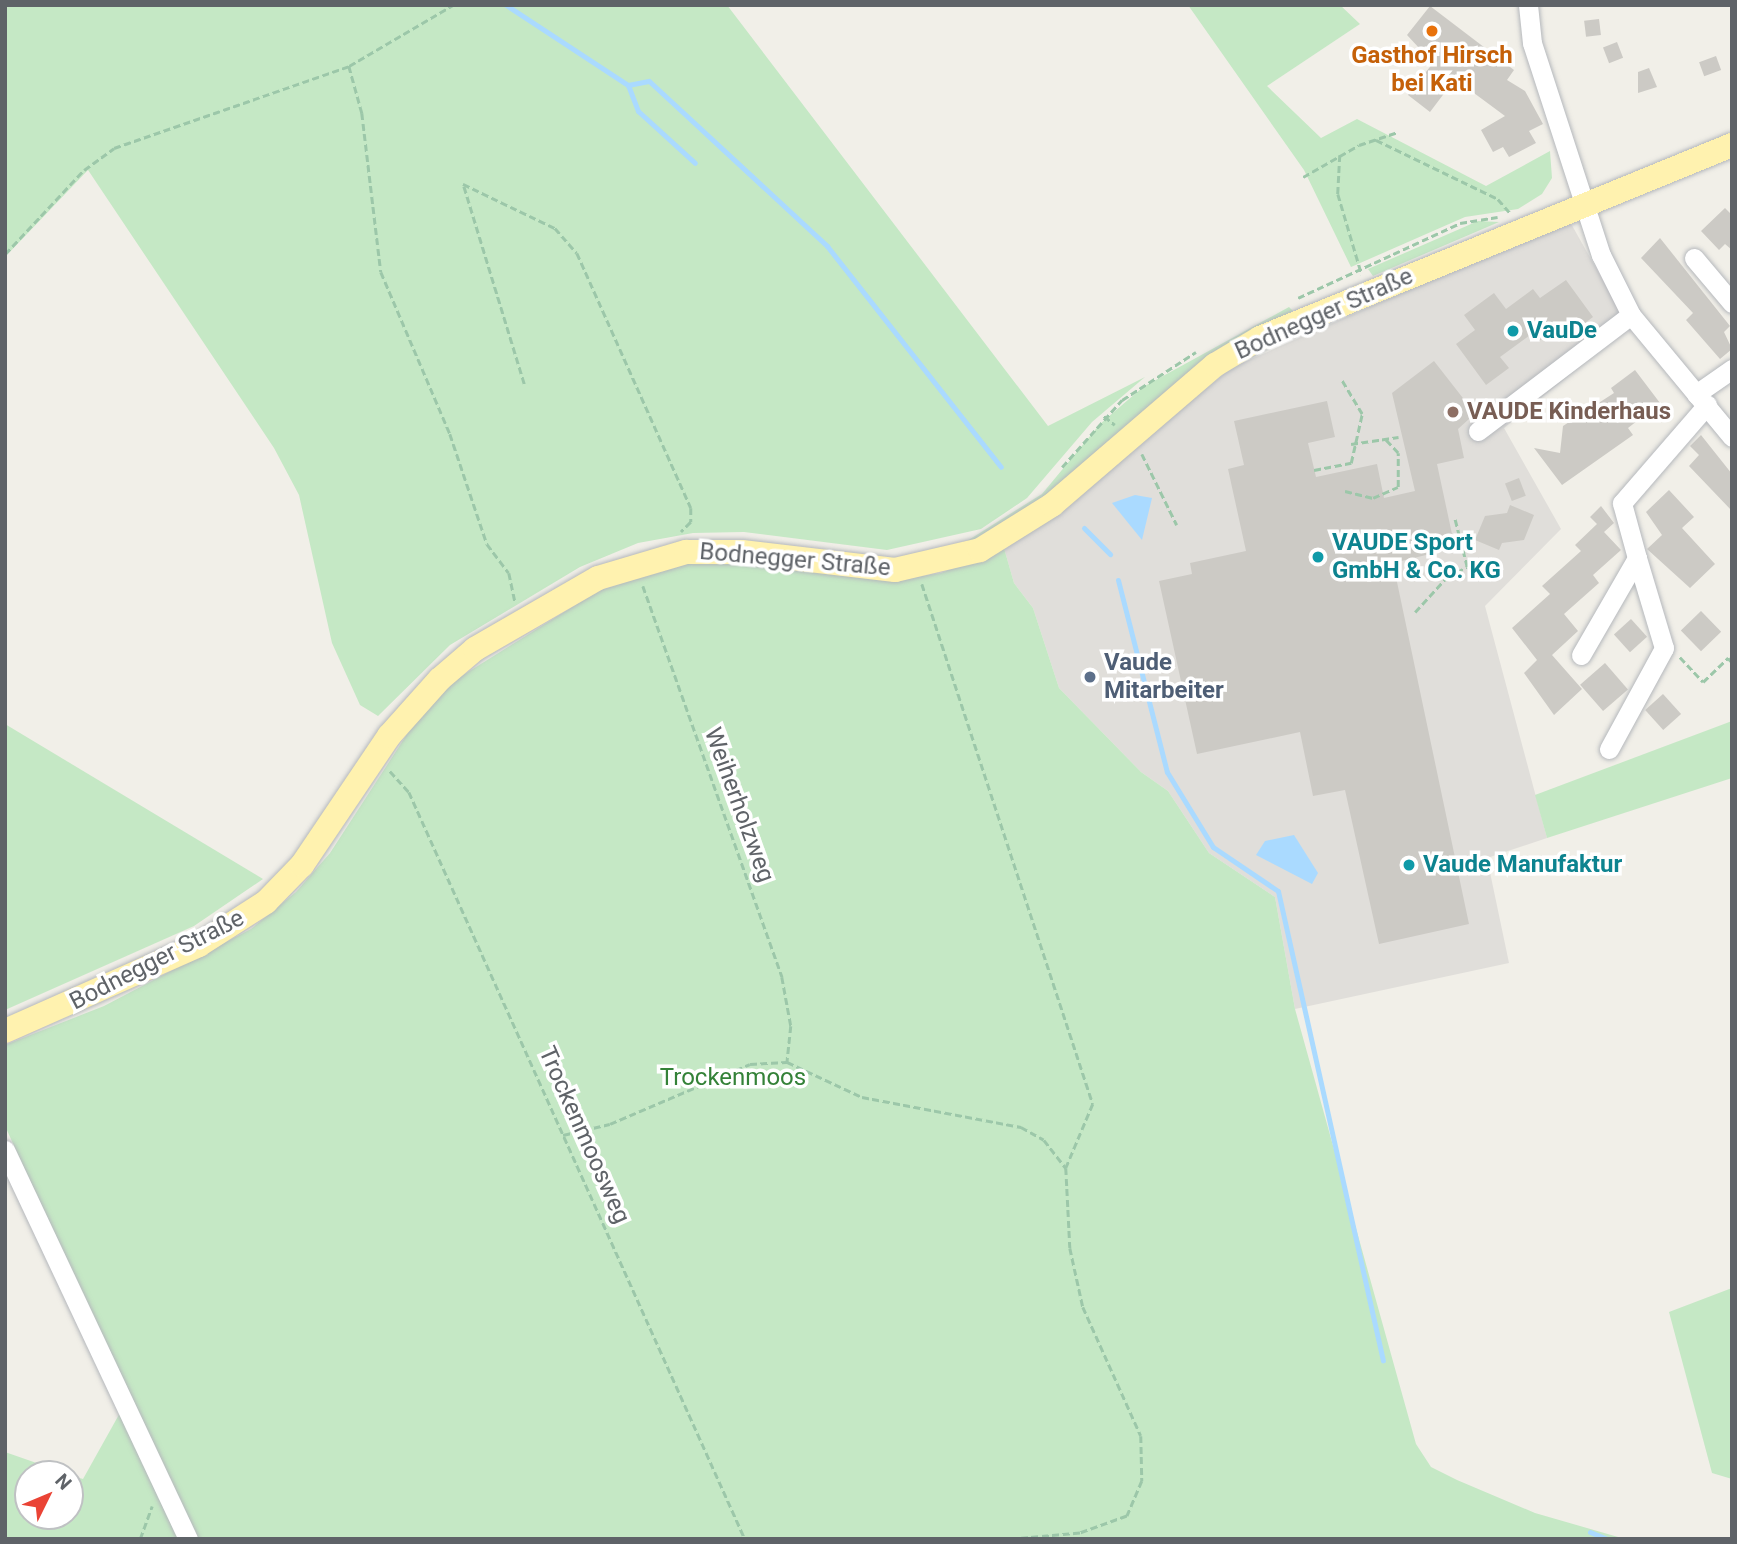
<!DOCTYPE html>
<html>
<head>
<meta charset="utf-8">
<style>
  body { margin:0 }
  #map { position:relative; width:1737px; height:1544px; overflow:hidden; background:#f1efe8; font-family:Roboto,sans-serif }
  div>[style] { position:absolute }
  .industrial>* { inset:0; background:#e0deda }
  .green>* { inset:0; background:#c5e8c5 }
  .water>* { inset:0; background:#aadaff }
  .stream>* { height:5px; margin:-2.5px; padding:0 2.5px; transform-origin:2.5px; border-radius:2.5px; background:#aadaff }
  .building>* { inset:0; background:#cccac5; transform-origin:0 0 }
  .path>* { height:2.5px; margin-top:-1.25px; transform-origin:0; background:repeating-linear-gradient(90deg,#9cc7a9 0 7px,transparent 0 10.5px) }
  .roads { filter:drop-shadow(0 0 2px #b5b8bc) drop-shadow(0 0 2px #b5b8bc) }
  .minor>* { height:19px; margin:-9.5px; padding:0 9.5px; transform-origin:9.5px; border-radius:9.5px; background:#fff }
  .major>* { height:24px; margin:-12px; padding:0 12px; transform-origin:12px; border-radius:12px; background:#fff2af }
  .dots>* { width:19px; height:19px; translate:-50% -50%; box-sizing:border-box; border:4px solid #fff; border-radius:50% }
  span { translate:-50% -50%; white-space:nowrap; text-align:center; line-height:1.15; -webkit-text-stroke:7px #fff; paint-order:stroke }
  .food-label { font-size:24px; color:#c56008; font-weight:700 }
  .street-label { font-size:24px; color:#5f6368 }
  .culture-label { font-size:24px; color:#0d838f; font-weight:700 }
  .left { translate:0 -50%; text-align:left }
  .education-label { font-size:24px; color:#785e54; font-weight:700 }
  .service-label { font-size:24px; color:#4e5e75; font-weight:700 }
  .park-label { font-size:24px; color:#348238 }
  .frame { position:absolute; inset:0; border:7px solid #5f6368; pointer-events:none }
  .north { position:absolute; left:14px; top:1460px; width:70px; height:70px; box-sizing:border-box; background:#fff; border:2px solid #bfc1c3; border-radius:50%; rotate:47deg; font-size:19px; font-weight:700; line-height:28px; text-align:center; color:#5f6368 }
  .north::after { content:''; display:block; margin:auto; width:24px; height:32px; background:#ea4335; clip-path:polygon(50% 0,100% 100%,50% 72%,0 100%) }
</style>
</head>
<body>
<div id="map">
  <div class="industrial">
    <i style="clip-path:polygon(1569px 220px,1629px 327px,1504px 428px,1561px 529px,1485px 606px,1547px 838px,1487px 858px,1509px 963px,1295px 1009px,1275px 897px,1209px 853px,1168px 791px,1141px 772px,1059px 688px,1033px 608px,1014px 583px,1004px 548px,1233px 367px)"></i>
  </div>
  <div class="green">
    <i style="clip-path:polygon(5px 5px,727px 5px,1048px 426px,1145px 377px,1092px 422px,1027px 498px,981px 529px,887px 550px,744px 532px,693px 533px,638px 543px,580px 567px,450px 645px,378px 716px,360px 705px,332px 643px,299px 495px,274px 448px,88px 170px,5px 257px)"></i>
    <i style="clip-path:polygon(1188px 5px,1340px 5px,1360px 24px,1267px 86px,1321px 138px,1357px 119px,1486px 186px,1550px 151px,1552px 178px,1542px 194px,1518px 209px,1465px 217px,1351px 267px,1304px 170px)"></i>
    <i style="clip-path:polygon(1478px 221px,1499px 222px,1373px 276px,1368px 269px)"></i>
    <i style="clip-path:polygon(1289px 307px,1293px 311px,1247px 334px,1056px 490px,978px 542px,967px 541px,1042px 494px,1100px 424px,1143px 387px)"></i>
    <i style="clip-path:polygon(1004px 548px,1014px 583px,1033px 608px,1059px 688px,1141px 772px,1168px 791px,1209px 853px,1275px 897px,1295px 1009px,1416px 1444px,1431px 1467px,1457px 1480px,1535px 1513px,1625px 1539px,5px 1539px,5px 1452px,68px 1474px,28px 1474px,28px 1516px,70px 1516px,70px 1475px,83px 1479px,121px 1411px,136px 1413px,5px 1126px,5px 1045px,104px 1006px,251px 929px,296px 892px,330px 853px,413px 725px,452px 682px,598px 591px,694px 560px,897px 580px,941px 573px)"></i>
    <i style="clip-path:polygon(1732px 721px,1732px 778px,1547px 838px,1535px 795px)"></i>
    <i style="clip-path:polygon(5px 724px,263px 879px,194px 926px,5px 1010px)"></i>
    <i style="clip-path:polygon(1732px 1288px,1732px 1479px,1712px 1473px,1669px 1312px)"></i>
  </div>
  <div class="water">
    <i style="clip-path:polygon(1135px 495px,1152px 498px,1142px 540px,1112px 503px)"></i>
    <i style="clip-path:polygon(1294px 835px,1318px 873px,1312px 884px,1256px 855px,1265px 841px)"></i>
  </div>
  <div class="stream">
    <i style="left:506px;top:5px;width:146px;rotate:33.3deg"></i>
    <i style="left:628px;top:85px;width:21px;rotate:-11deg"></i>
    <i style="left:649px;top:81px;width:243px;rotate:42.8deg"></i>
    <i style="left:827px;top:246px;width:281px;rotate:51.8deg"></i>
    <i style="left:628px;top:85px;width:28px;rotate:69deg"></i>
    <i style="left:638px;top:111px;width:77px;rotate:42.4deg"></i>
    <i style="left:1084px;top:528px;width:37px;rotate:45deg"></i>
    <i style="left:1118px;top:580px;width:198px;rotate:75.7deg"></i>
    <i style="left:1167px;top:772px;width:88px;rotate:58.5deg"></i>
    <i style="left:1213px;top:847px;width:78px;rotate:34.1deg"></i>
    <i style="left:1278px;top:891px;width:481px;rotate:77.4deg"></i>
    <i style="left:1590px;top:1532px;width:18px;rotate:22deg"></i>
  </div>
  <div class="building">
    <i style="clip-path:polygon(1430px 6px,1514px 70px,1507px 80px,1525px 91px,1543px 124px,1529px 131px,1536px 143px,1509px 157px,1503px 147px,1493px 152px,1481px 130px,1505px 116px,1455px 79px,1430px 112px,1408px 95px,1433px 63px,1407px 35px)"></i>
    <i style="left:1599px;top:19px;width:16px;height:15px;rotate:83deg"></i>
    <i style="left:1617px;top:42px;width:17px;height:15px;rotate:69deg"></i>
    <i style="left:1716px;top:56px;width:15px;height:18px;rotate:70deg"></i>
    <i style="clip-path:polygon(1649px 68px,1657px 87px,1638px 93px,1638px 72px)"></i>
    <i style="clip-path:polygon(1725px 208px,1732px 215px,1732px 250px,1725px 244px,1719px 250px,1701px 231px)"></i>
    <i style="clip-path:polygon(1660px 238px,1730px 326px,1724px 332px,1732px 349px,1720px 359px,1686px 320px,1693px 313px,1641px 258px)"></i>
    <i style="clip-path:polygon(1566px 280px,1593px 317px,1569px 335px,1562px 325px,1539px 341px,1533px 333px,1500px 357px,1509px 368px,1486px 385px,1456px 344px,1475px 330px,1464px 315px,1494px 293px,1506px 309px,1533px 289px,1540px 298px)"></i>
    <i style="clip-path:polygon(1434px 361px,1466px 402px,1469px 419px,1458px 429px,1464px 458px,1437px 464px,1455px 548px,1393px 563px,1469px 924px,1379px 944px,1345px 790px,1313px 796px,1300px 732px,1197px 754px,1159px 581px,1192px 574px,1190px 563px,1246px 551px,1228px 469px,1244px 465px,1234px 421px,1327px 401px,1335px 437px,1308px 443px,1316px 477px,1377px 464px,1384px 498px,1415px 491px,1392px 393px)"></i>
    <i style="clip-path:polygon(1635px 370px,1660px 403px,1628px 428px,1633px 435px,1562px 485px,1534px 448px,1560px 453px,1563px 426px,1614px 393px,1611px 388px)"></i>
    <i style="clip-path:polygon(1701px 435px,1732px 474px,1732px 511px,1689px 466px,1699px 455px,1690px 446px)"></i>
    <i style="left:1519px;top:478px;width:19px;height:15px;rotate:69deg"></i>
    <i style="clip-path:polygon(1669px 490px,1694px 517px,1682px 528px,1715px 564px,1690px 588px,1647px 549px,1662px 535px,1646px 512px)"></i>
    <i style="clip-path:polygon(1510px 505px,1534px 515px,1524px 540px,1502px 543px,1499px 550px,1475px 540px,1485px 516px,1507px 513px)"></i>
    <i style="clip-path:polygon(1601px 506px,1614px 523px,1604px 532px,1621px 550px,1593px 575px,1599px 583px,1564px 614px,1578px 631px,1552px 655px,1582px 689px,1554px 715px,1524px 673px,1537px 660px,1512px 628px,1550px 594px,1542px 586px,1581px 551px,1575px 545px,1597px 524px,1590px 517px)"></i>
    <i style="left:1701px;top:611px;width:29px;height:28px;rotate:46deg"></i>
    <i style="left:1631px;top:619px;width:24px;height:23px;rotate:48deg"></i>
    <i style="left:1605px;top:663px;width:35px;height:33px;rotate:49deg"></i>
    <i style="left:1663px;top:694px;width:27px;height:24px;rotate:48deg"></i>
  </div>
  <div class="path">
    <i style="left:349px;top:66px;width:49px;rotate:74.5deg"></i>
    <i style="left:362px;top:113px;width:160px;rotate:83.2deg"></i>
    <i style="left:381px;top:272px;width:176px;rotate:66.9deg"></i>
    <i style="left:450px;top:434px;width:116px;rotate:71.4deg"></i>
    <i style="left:487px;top:544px;width:36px;rotate:53deg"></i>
    <i style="left:509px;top:573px;width:29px;rotate:78deg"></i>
    <i style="left:1376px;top:140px;width:136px;rotate:25.8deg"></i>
    <i style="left:1498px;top:199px;width:20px;rotate:49deg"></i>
    <i style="left:1340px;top:155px;width:39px;rotate:93deg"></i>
    <i style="left:1338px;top:194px;width:84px;rotate:73.5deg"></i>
    <i style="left:1303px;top:177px;width:64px;rotate:-29.7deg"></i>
    <i style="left:1359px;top:145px;width:41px;rotate:-18.4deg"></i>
    <i style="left:5px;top:254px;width:115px;rotate:-46.8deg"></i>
    <i style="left:84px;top:170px;width:37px;rotate:-36deg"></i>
    <i style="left:114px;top:148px;width:249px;rotate:-19.2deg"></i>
    <i style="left:349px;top:66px;width:121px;rotate:-30.4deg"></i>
    <i style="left:1298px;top:298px;width:179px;rotate:-24.8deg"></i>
    <i style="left:1460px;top:223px;width:38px;rotate:-9deg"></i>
    <i style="left:524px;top:384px;width:209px;rotate:-107deg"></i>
    <i style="left:463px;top:184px;width:102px;rotate:25.6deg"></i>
    <i style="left:555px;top:228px;width:33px;rotate:49deg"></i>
    <i style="left:577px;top:253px;width:279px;rotate:65.9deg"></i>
    <i style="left:691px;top:508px;width:14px;rotate:90deg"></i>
    <i style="left:691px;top:522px;width:14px;rotate:135deg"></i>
    <i style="left:1104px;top:416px;width:14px;rotate:39deg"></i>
    <i style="left:1351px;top:444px;width:48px;rotate:-8.5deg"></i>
    <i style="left:1142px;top:454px;width:79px;rotate:63.8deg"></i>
    <i style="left:1062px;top:467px;width:90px;rotate:-48.2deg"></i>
    <i style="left:1122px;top:400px;width:88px;rotate:-33deg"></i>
    <i style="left:1314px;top:470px;width:38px;rotate:-11deg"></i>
    <i style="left:1351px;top:463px;width:50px;rotate:-77.3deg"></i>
    <i style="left:1362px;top:414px;width:39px;rotate:-121deg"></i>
    <i style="left:1345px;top:491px;width:29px;rotate:14deg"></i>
    <i style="left:1373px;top:498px;width:27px;rotate:-24deg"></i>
    <i style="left:1398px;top:487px;width:34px;rotate:-90deg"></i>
    <i style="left:1398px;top:453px;width:19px;rotate:-133deg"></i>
    <i style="left:922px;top:584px;width:547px;rotate:71.8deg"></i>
    <i style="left:1093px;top:1104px;width:69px;rotate:112.9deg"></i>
    <i style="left:643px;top:586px;width:415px;rotate:70.4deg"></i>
    <i style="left:782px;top:977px;width:50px;rotate:79.6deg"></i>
    <i style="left:791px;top:1026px;width:36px;rotate:96deg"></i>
    <i style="left:1415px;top:612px;width:47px;rotate:-47.6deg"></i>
    <i style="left:1447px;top:577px;width:22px;rotate:-27deg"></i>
    <i style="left:1467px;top:567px;width:49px;rotate:-104.3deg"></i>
    <i style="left:1680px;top:657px;width:34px;rotate:47deg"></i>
    <i style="left:1703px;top:682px;width:35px;rotate:-44deg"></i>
    <i style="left:1728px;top:658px;width:6px;rotate:45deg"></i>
    <i style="left:390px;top:771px;width:28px;rotate:48deg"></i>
    <i style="left:409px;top:792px;width:819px;rotate:65.78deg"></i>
    <i style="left:563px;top:1135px;width:48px;rotate:-13.2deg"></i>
    <i style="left:610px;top:1124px;width:152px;rotate:-23.2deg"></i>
    <i style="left:750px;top:1064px;width:37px;rotate:-3deg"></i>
    <i style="left:787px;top:1062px;width:83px;rotate:25deg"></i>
    <i style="left:862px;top:1097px;width:162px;rotate:10.7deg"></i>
    <i style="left:1021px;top:1127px;width:26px;rotate:29deg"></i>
    <i style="left:1044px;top:1140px;width:36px;rotate:52deg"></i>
    <i style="left:1066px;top:1168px;width:80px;rotate:87.1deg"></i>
    <i style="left:1070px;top:1248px;width:60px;rotate:77.6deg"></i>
    <i style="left:1083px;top:1307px;width:141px;rotate:65.8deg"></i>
    <i style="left:1141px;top:1436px;width:45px;rotate:88.7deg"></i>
    <i style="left:1142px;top:1481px;width:38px;rotate:113deg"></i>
    <i style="left:1127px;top:1516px;width:50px;rotate:160.1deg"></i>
    <i style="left:1080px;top:1533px;width:66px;rotate:174.8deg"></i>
    <i style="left:140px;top:1539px;width:35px;rotate:-70deg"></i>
  </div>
  <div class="roads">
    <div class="minor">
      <i style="left:1528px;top:5px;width:38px;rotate:84deg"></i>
      <i style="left:1532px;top:43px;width:223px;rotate:72deg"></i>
      <i style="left:1601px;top:255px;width:67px;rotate:63.4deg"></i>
      <i style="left:1631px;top:315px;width:158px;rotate:50.4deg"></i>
      <i style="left:1694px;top:258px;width:59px;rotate:49.8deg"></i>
      <i style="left:1696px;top:394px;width:44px;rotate:-34.8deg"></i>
      <i style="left:1478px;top:431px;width:192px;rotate:-37.2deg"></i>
      <i style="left:1581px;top:655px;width:112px;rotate:-60deg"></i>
      <i style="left:1637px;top:558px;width:57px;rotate:-105.3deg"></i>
      <i style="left:1622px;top:503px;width:130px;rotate:-49.1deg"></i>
      <i style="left:1609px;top:749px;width:115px;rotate:-61.4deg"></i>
      <i style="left:1664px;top:648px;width:94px;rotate:-106.7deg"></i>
      <i style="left:5px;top:1150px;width:430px;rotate:64.8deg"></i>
    </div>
    <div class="major">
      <i style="left:5px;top:1031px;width:212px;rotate:-23.9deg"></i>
      <i style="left:199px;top:945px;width:80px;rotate:-32.7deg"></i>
      <i style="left:266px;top:902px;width:52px;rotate:-45.8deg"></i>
      <i style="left:302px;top:865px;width:156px;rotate:-56deg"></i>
      <i style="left:389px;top:736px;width:76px;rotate:-48.2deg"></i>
      <i style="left:440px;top:679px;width:46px;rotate:-40.6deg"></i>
      <i style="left:475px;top:649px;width:142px;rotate:-30deg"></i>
      <i style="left:598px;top:578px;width:92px;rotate:-16.5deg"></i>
      <i style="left:686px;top:552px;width:56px"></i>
      <i style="left:742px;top:552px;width:154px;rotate:6.7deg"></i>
      <i style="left:895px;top:570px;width:87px;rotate:-13.2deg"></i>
      <i style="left:980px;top:550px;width:85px;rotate:-32deg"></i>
      <i style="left:1052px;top:505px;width:215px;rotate:-40.7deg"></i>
      <i style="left:1215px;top:365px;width:52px;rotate:-31deg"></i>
      <i style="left:1260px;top:338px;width:510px;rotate:-22.24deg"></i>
    </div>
  </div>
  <div class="dots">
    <i style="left:1432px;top:31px;background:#e8710a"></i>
    <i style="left:1513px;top:331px;background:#0f9aa8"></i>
    <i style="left:1453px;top:412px;background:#8d6e63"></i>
    <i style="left:1318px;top:557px;background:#0f9aa8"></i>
    <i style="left:1090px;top:677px;background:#5c6f8a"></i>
    <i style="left:1409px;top:865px;background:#0f9aa8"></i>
  </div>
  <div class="food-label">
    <span style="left:1432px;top:70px">Gasthof Hirsch<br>bei Kati</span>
  </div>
  <div class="street-label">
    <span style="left:1324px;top:314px;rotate:-24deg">Bodnegger Straße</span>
    <span style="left:795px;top:560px;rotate:5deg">Bodnegger Straße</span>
    <span style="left:739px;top:805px;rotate:70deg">Weiherholzweg</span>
    <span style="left:157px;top:960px;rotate:-27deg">Bodnegger Straße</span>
    <span style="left:584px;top:1135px;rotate:66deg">Trockenmoosweg</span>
  </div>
  <div class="culture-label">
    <span class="left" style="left:1527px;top:331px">VauDe</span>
    <span class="left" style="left:1332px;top:557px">VAUDE Sport<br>GmbH &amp; Co. KG</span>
    <span class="left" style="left:1423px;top:865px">Vaude Manufaktur</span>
  </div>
  <div class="education-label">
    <span class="left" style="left:1467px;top:412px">VAUDE Kinderhaus</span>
  </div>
  <div class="service-label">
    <span class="left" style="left:1104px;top:677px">Vaude<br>Mitarbeiter</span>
  </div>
  <div class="park-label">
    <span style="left:733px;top:1078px">Trockenmoos</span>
  </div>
  <div class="frame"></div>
  <div class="north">N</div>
</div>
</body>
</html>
